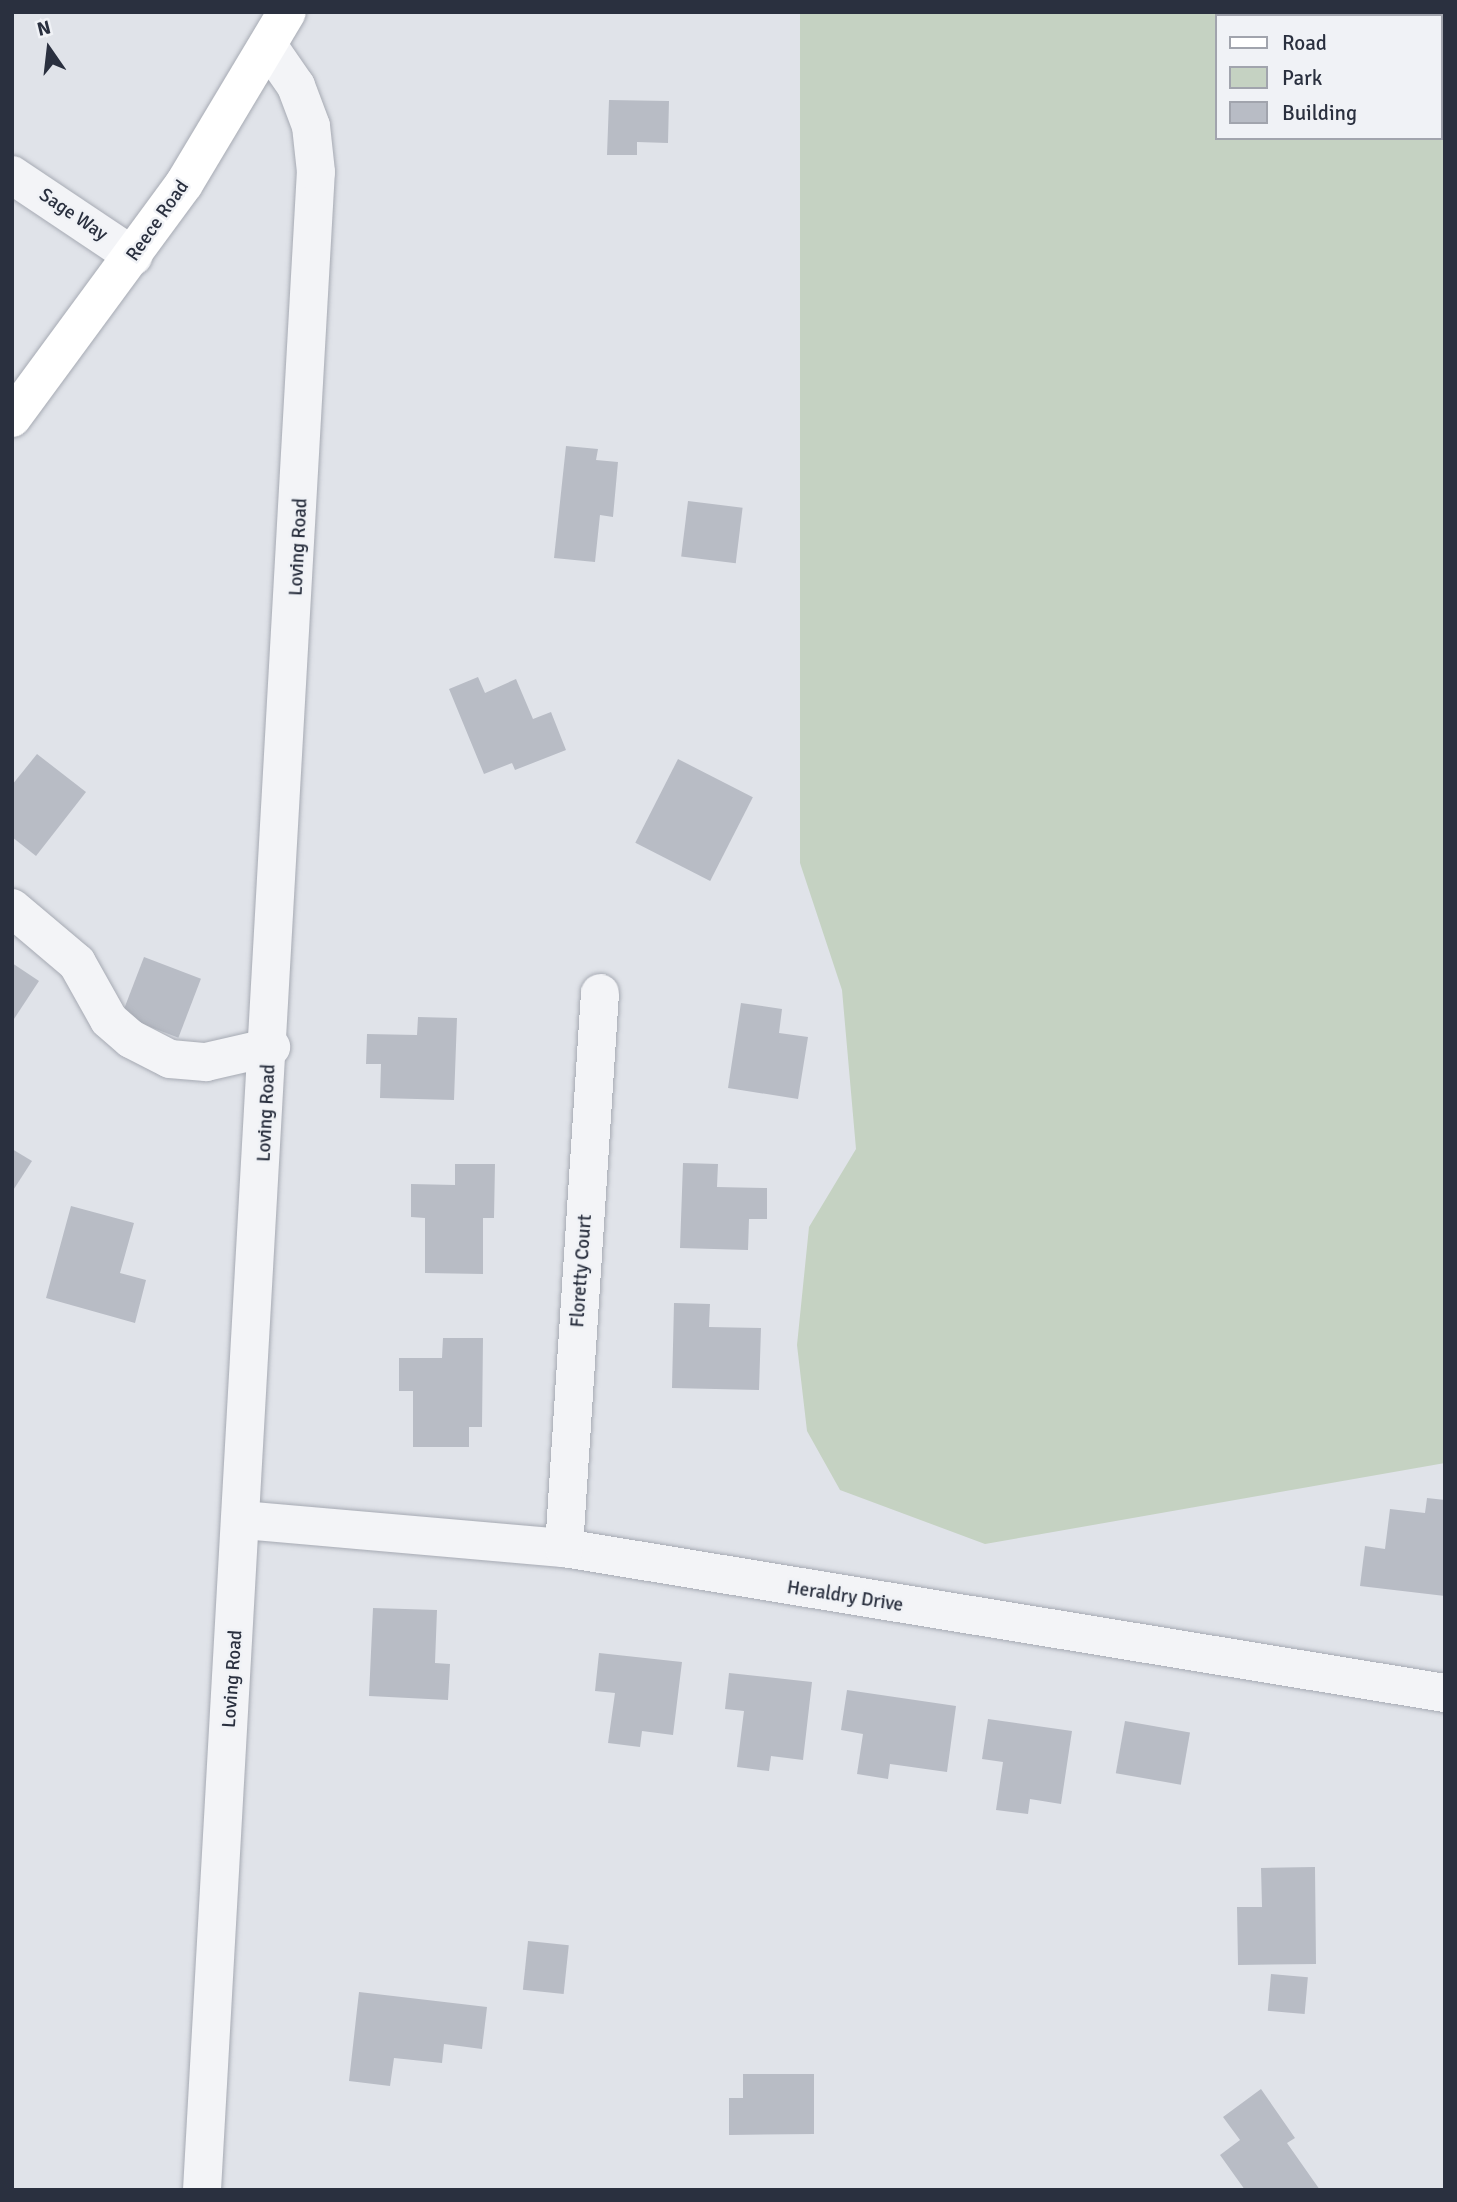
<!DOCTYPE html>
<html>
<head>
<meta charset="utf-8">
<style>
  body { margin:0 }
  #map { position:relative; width:1457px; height:2202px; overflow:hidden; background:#e0e3e9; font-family:Signika,sans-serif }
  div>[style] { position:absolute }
  .green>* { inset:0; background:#c5d2c2 }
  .building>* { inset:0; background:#b8bcc5; transform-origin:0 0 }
  .roads { filter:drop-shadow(0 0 2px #a6aab3) drop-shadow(0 0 2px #a6aab3) }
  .minor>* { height:38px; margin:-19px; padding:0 19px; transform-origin:19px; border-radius:19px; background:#f3f4f7 }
  .major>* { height:38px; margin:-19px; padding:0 19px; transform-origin:19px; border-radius:19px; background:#fff }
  span { translate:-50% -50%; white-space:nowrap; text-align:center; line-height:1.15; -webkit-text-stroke:5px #f0f2f6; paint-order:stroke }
  .street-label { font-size:19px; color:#2a303f }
  .frame { position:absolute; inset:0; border:14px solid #2a303f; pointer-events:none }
  .legend { position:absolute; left:1215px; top:14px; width:228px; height:126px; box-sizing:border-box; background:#f0f2f6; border:2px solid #a1a4ad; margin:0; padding:9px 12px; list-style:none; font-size:21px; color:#2a303f }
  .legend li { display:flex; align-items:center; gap:14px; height:35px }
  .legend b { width:35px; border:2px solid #a1a4ad }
  .north { position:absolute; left:14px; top:14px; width:70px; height:70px; -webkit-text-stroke:5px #f0f2f6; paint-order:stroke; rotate:346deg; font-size:19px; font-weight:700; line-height:28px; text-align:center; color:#2a303f }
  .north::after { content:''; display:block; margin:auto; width:24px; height:32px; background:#2a303f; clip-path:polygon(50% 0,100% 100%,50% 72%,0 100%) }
</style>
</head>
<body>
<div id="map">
  <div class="green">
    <i style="clip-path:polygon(evenodd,800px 12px,1445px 12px,1445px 1463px,985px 1544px,840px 1490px,807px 1431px,797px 1345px,809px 1227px,856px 1149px,842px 990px,800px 863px,800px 12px,1217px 16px,1441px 16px,1441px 138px,1217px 138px,1217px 16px)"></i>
  </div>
  <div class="building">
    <i style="clip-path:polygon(609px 100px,669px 101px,668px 143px,637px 142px,637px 155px,607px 155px)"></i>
    <i style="clip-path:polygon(566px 446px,598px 449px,596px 460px,618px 462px,613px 517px,600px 515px,595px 562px,554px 558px)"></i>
    <i style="left:688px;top:501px;width:55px;height:56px;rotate:7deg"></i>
    <i style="clip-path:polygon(478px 677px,485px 693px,516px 679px,533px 719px,551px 712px,566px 750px,515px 770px,512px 763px,484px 774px,449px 689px)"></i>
    <i style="clip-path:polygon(37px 754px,86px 792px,36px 856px,12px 837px,12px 785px)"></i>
    <i style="left:678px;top:759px;width:84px;height:94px;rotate:27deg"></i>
    <i style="left:144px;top:957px;width:61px;height:63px;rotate:21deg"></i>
    <i style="clip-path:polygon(12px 963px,39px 981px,12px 1022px)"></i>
    <i style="clip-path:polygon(741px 1003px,782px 1009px,779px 1033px,808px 1037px,798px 1099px,728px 1088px)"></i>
    <i style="clip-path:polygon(418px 1017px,457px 1018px,454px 1100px,380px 1098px,381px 1064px,366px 1064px,367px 1034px,417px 1035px)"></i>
    <i style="clip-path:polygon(12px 1149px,32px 1161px,12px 1192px)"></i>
    <i style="clip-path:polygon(683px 1163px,718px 1164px,717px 1187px,767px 1188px,767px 1219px,749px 1219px,748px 1250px,680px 1248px)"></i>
    <i style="clip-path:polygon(455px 1164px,495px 1164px,494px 1218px,483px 1218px,483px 1274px,425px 1273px,425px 1218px,411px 1217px,411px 1184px,455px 1185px)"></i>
    <i style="clip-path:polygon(71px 1206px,134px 1223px,120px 1273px,146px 1280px,135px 1323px,46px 1298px)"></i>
    <i style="clip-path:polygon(674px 1303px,710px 1304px,709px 1327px,761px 1328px,759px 1390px,672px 1388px)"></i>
    <i style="clip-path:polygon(443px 1338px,483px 1338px,482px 1427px,469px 1427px,469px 1447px,413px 1447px,413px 1391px,399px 1391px,399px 1358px,442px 1358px)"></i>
    <i style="clip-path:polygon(1427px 1498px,1445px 1500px,1445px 1596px,1360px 1586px,1365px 1546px,1385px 1549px,1390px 1509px,1425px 1513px)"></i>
    <i style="clip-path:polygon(373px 1608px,437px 1610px,435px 1663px,450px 1664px,448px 1700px,369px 1696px)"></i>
    <i style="clip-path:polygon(599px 1653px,682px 1662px,673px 1735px,642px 1731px,640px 1747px,608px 1743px,615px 1693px,595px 1691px)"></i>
    <i style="clip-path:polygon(729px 1673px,812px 1682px,803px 1760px,771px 1756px,769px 1771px,737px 1767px,744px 1711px,725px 1709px)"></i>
    <i style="clip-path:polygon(847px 1690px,956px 1706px,947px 1772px,890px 1764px,888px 1779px,857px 1774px,863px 1734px,841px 1730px)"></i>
    <i style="clip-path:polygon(988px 1719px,1072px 1731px,1061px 1804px,1030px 1799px,1028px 1814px,996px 1810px,1003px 1762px,982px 1759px)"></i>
    <i style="left:1125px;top:1721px;width:66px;height:53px;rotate:10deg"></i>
    <i style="clip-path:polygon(1315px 1867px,1316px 1964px,1238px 1965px,1237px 1907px,1262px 1907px,1261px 1868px)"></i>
    <i style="left:528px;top:1941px;width:41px;height:49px;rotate:6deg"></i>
    <i style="left:1271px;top:1974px;width:37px;height:37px;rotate:5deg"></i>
    <i style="clip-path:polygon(359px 1992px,487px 2007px,482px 2049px,444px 2044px,442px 2063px,394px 2058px,390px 2086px,349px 2081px)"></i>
    <i style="clip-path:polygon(743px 2074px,814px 2074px,814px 2134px,729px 2135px,729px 2098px,743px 2098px)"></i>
    <i style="clip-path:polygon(1261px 2089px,1295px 2138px,1287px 2143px,1320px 2190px,1245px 2190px,1220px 2155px,1240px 2140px,1223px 2117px)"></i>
  </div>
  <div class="roads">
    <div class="minor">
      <i style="left:12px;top:175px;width:146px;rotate:33.8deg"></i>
      <i style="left:12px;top:908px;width:85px;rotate:40.2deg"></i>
      <i style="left:77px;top:963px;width:65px;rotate:60.7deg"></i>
      <i style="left:109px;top:1020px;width:29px;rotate:41deg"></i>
      <i style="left:131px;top:1039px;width:44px;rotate:27.1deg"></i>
      <i style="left:170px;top:1059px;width:36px;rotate:5deg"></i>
      <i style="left:206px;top:1062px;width:67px;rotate:-13deg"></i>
      <i style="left:243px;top:1520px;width:322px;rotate:5deg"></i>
      <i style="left:564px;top:1548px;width:893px;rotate:9.35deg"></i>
      <i style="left:564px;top:1548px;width:556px;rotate:-86.29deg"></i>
      <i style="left:202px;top:2190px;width:2021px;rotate:-86.77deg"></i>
      <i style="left:316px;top:172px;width:46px;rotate:-96.2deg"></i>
      <i style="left:311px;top:126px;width:43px;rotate:-110.6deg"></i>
      <i style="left:296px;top:86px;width:47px;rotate:-124.7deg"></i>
    </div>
    <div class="major">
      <i style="left:12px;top:418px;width:290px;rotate:-53.7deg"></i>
      <i style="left:184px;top:184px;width:200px;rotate:-59.1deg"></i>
    </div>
  </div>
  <div class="street-label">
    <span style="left:73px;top:215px;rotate:34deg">Sage Way</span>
    <span style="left:158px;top:221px;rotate:-55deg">Reece Road</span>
    <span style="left:299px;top:547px;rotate:-87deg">Loving Road</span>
    <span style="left:267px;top:1113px;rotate:-87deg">Loving Road</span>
    <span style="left:582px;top:1271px;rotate:-86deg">Floretty Court</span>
    <span style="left:845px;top:1597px;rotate:9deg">Heraldry Drive</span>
    <span style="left:233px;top:1679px;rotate:-86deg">Loving Road</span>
  </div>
  <div class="frame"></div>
  <ul class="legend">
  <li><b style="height:9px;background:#fff"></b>Road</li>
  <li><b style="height:19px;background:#c5d2c2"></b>Park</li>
  <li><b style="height:19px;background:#b8bcc5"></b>Building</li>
  </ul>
  <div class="north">N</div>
</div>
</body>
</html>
